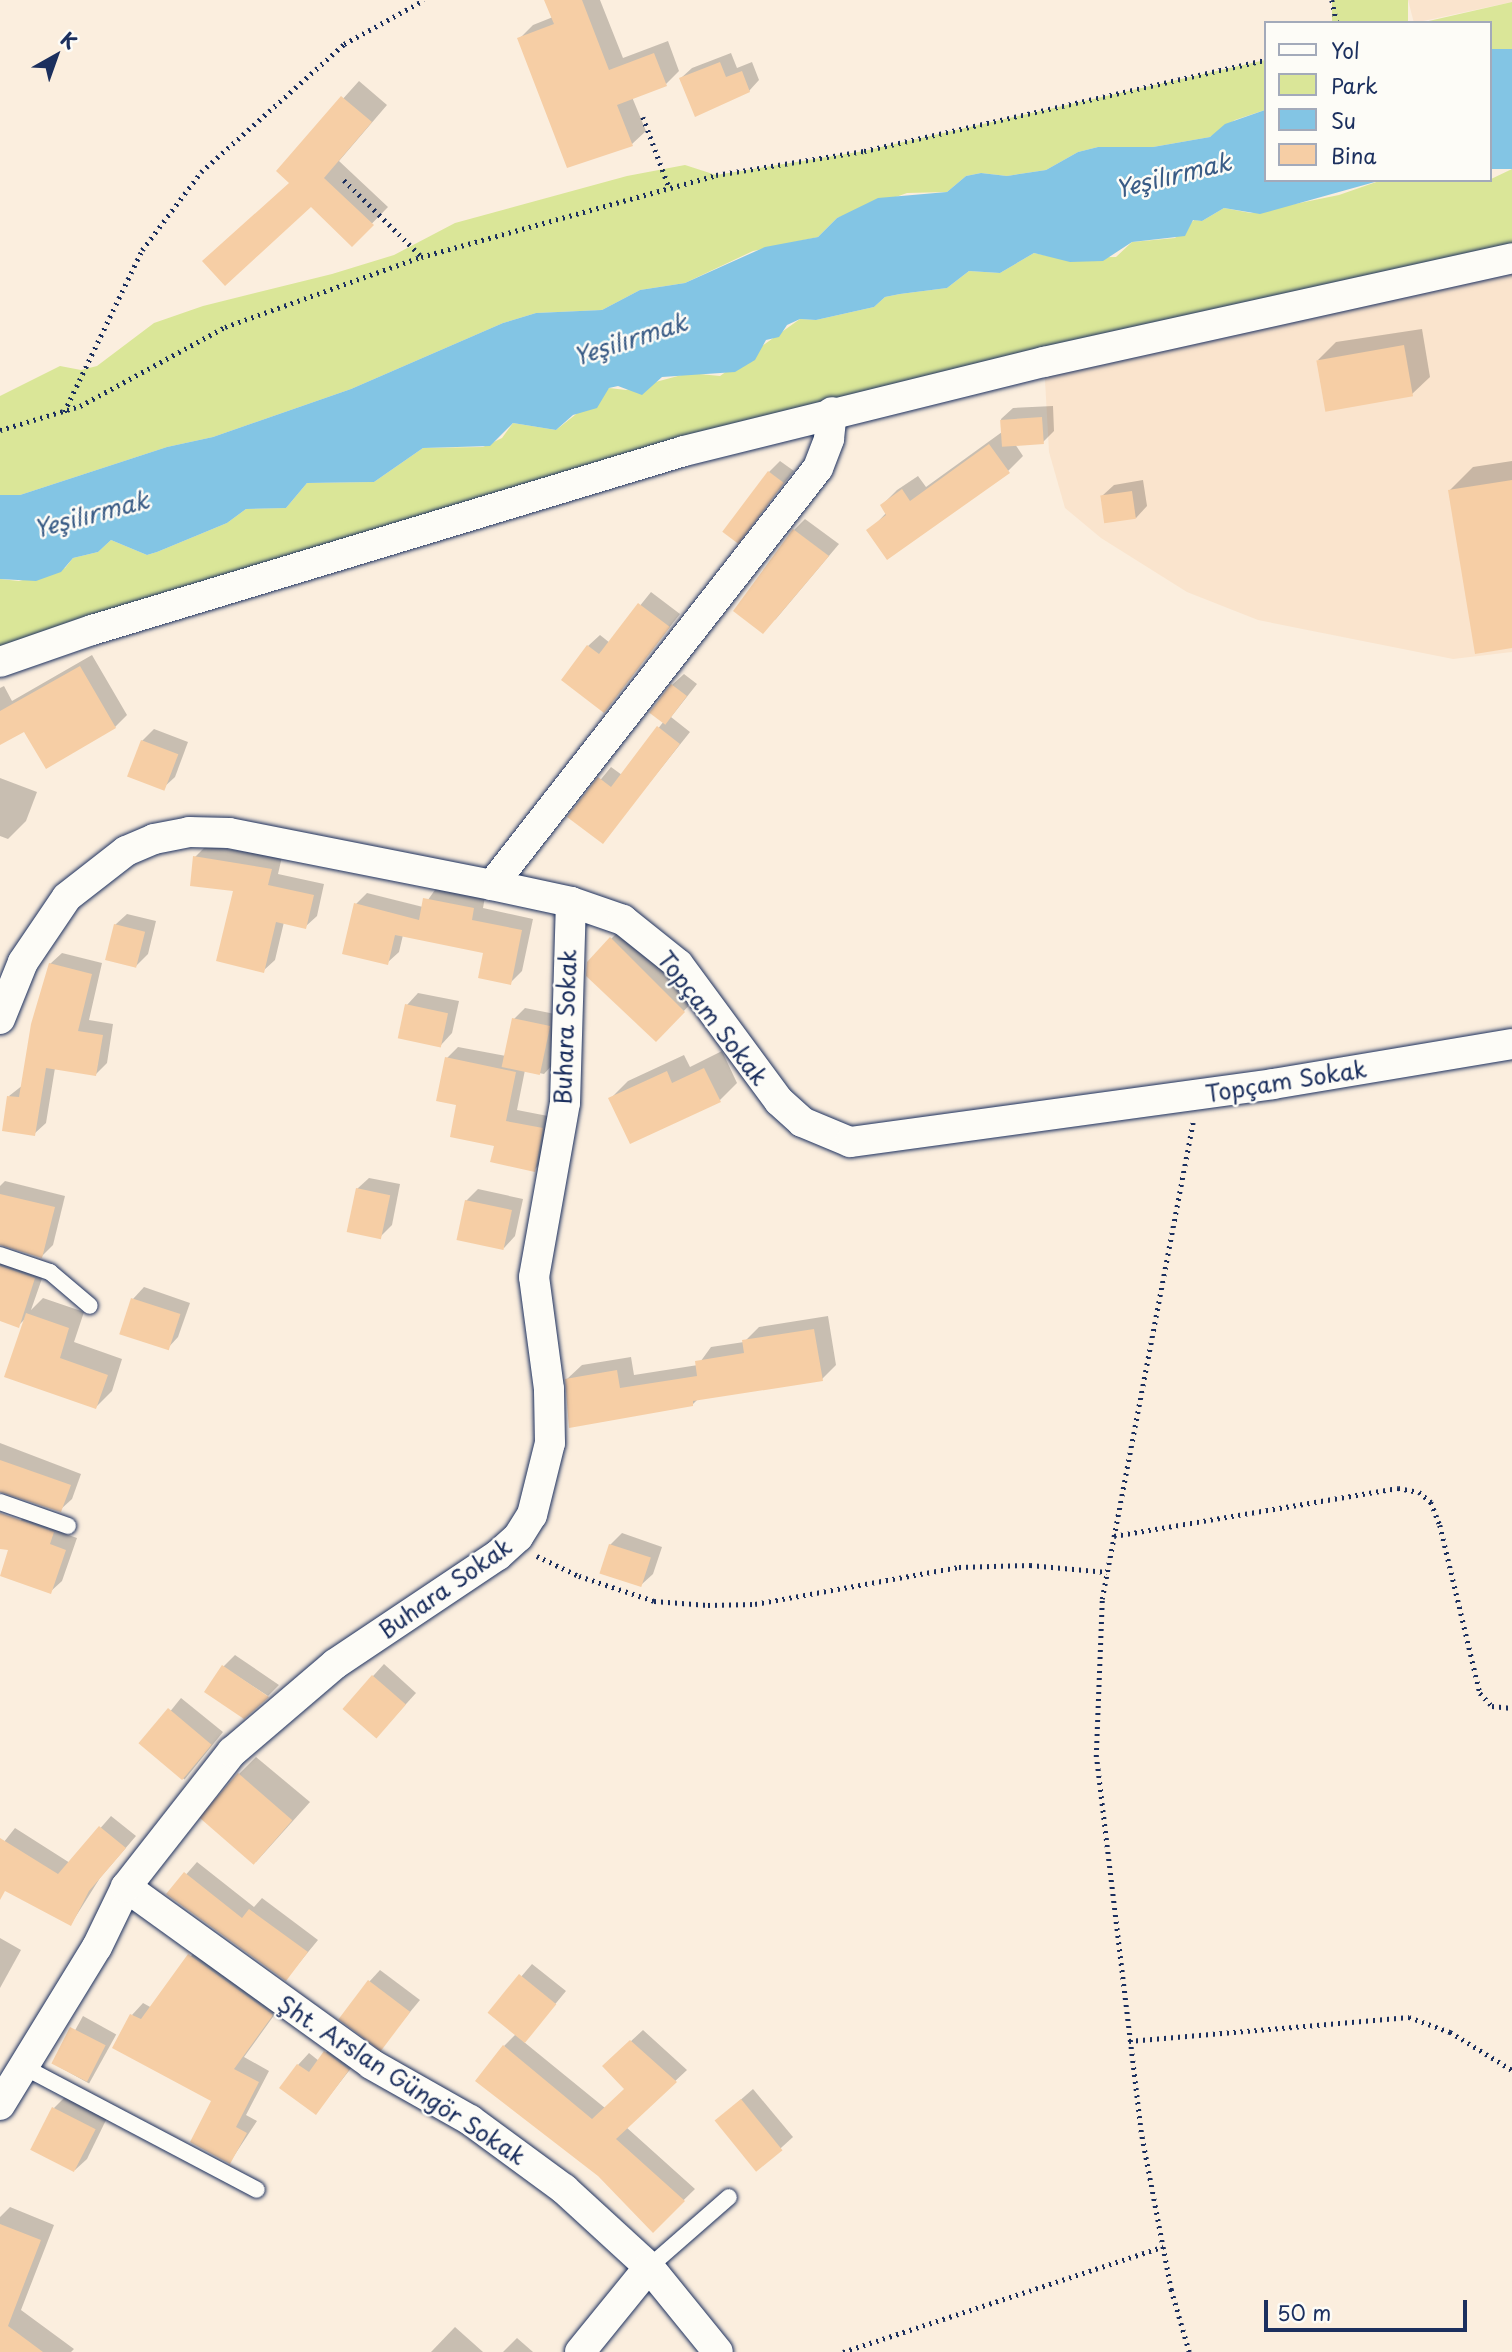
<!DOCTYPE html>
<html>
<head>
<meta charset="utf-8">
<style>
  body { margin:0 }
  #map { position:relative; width:1512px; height:2352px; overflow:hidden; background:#fbeede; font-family:"Playpen Sans",sans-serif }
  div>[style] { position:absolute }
  .built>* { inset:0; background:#fae4cd }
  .green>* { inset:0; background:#dae698; transform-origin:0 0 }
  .water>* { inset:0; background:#83c5e4; transform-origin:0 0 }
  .shadow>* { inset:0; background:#0003; transform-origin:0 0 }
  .building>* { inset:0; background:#f6cea5; transform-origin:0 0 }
  .path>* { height:4.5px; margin-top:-2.25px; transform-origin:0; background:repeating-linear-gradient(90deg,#1b2f5e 0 2px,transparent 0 7px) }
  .roads { filter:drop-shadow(0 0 2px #1b2f5e) drop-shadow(0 0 2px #1b2f5e) }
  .service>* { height:16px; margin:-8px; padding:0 8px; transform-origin:8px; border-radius:8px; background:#fdfcf7 }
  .minor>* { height:30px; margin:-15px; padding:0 15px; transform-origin:15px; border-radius:15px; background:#fdfcf7 }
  span { translate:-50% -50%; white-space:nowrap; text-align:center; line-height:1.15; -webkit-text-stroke:5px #fdfcf7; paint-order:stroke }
  .street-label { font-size:23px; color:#1b2f5e }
  .water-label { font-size:24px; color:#3a5c86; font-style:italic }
  .legend { position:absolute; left:1264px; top:21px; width:228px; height:161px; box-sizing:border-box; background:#fdfcf7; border:2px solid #a3aaba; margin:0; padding:9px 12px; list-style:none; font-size:21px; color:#1b2f5e }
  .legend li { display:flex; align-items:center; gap:14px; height:35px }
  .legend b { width:35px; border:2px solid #a3aaba }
  .north { position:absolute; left:21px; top:21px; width:70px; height:70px; -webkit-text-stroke:5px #fdfcf7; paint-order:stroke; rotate:40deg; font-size:19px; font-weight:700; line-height:28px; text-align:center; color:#1b2f5e }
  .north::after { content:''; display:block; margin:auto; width:24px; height:32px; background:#1b2f5e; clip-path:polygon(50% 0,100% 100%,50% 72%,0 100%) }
  .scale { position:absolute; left:1264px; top:2300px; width:203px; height:32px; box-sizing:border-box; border:4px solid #1b2f5e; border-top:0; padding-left:9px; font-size:21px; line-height:24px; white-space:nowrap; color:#1b2f5e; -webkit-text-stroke:5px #fdfcf7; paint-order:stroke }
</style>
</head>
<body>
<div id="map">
  <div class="built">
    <i style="clip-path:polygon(1408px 0,1512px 0,1512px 2px,1414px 23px)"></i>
    <i style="clip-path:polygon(1512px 258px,1512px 652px,1453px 659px,1258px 620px,1187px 592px,1101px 538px,1065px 508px,1049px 452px,1044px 362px)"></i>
  </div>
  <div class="green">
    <i style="left:1332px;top:0;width:76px;height:24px"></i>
    <i style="clip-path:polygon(1512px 2px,1512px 49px,1489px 50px,1489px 23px,1420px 23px)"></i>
    <i style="clip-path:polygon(1265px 60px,1265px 110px,1235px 120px,1210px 137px,1153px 147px,1098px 147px,1078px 152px,1046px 170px,1007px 176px,981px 173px,966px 176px,947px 192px,907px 193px,837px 218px,818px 237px,753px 251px,685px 283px,640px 290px,602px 310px,536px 313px,503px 323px,351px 389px,213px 437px,167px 447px,20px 495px,0 495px,0 396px,60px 366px,81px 370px,97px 366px,154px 323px,203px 306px,332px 274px,394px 255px,455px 223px,627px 176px,685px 165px,716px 175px,864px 151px)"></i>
    <i style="clip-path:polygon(1512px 169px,1512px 258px,1044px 362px,0 662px,0 579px,19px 581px,65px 568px,73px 558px,98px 552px,111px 540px,147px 555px,157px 552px,227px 523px,246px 509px,286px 508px,307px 483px,374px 482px,423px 448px,483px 447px,502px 438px,513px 423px,556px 430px,609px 388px,626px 390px,689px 373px,720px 376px,800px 319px,816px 320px,874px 307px,885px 297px,900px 294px,947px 288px,969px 271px,1000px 273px,1034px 253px,1058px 258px,1116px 257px,1132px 242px,1175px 238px,1194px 220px,1202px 221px,1224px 208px,1251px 213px,1339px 195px,1382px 180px,1489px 180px)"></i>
  </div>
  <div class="water">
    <i style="left:1512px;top:49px;width:120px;height:23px;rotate:90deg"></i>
    <i style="clip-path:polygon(1265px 110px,1265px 180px,1382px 180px,1260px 214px,1224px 208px,1202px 221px,1193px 220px,1185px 236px,1132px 242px,1103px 261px,1070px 262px,1034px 253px,1000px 273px,969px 271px,947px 288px,900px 294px,885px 297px,874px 307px,816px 320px,800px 319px,787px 325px,779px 337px,766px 340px,755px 360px,735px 372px,662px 377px,642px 395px,618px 386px,609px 388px,597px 408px,573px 415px,556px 430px,513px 423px,490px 446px,423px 448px,374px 482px,307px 483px,286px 508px,246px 509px,227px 523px,157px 552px,147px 555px,111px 540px,98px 552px,73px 558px,61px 572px,36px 581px,0 579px,0 495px,20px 495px,167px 447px,213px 437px,351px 389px,503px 323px,536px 313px,602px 310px,640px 290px,685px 283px,765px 247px,818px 237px,837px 218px,878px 198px,947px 192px,966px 176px,981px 173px,1007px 176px,1046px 170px,1078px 152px,1098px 147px,1153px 147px,1210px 137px,1225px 124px)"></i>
  </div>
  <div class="shadow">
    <i style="clip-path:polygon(546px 0,600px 0,623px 58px,668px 41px,679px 71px,666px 84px,632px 97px,646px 131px,632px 144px,519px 39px,533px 25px,553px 17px)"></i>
    <i style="clip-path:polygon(731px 53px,737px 68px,752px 62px,759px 80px,749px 91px,681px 78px,692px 68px)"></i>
    <i style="clip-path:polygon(359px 81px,387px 105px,339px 161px,388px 207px,352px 244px,278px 171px)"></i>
    <i style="clip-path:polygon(1422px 329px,1430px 377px,1412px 394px,1318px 360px,1336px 342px)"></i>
    <i style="clip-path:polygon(1053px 406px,1054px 431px,1043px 442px,1015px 444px,1023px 456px,1008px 471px,872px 528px,887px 512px,882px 505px,897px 490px,918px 476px,926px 487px,1002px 432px,1001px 419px,1013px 408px)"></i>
    <i style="clip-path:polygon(780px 461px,794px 471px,737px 540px,769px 472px)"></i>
    <i style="clip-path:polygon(1512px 461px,1512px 646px,1449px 491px,1473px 467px)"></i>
    <i style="clip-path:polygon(1143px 480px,1147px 506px,1136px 518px,1102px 496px,1114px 485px)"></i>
    <i style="clip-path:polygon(805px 519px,839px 544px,775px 620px,794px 530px)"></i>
    <i style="clip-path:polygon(651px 592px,680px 614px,604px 710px,588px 646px,600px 635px,610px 643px)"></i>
    <i style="clip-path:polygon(92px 655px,127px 715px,115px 727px,47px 767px,25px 729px,0 743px,0 688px,4px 686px,12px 701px)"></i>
    <i style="clip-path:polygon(684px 674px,697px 684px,671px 717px,690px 732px,603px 841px,570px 817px,611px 767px,622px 775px,664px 721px,672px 685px)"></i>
    <i style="clip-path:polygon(154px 729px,188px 742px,175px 777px,163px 788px,142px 741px)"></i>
    <i style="clip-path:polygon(0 778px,37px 792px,26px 821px,8px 839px,0 836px)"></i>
    <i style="clip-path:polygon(206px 846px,282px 857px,278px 874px,324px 884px,317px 916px,305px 927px,284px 922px,275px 960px,263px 971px,235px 889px,195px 857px)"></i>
    <i style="clip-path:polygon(437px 887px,485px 897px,483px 908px,533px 919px,522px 971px,510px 983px,485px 952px,403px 935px,399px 952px,387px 963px,356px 904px,367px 893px,423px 907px)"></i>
    <i style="clip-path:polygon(127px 914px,156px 921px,148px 954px,136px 966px,115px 925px)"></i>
    <i style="clip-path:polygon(629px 921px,701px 993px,656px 1040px,611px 939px)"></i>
    <i style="clip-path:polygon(62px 953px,102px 963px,89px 1020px,113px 1024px,107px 1063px,96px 1074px,55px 1068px,46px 1123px,34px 1134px,9px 1096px,23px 1085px,50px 964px)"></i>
    <i style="clip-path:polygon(418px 993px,459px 1001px,452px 1033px,441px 1045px,407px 1005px)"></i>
    <i style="clip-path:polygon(525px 1008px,560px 1015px,555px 1062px,544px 1074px,525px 1070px,517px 1110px,553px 1117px,546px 1158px,534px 1170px,496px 1145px,458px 1104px,447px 1058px,458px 1047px,506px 1056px,514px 1019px)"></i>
    <i style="clip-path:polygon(722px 1051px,737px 1083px,720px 1100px,610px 1099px,628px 1081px,684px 1055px,690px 1067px)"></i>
    <i style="clip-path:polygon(369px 1178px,400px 1184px,392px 1225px,380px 1237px,357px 1189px)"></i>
    <i style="clip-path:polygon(5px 1181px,65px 1196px,53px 1245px,42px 1256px,0 1238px,0 1186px)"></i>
    <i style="clip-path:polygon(478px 1189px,523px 1199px,515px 1236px,504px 1248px,466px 1201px)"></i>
    <i style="clip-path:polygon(0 1260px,46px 1267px,31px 1310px,43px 1298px,84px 1312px,74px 1342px,122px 1359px,112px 1391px,96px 1407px,26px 1318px,18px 1326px,0 1319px)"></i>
    <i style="clip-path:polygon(144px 1287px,190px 1303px,178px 1337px,167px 1349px,133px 1299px)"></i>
    <i style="clip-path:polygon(828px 1316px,836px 1365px,822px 1379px,698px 1399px,693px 1404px,567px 1379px,582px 1365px,631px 1357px,634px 1375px,698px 1365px,711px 1347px,744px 1342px,759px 1327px)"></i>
    <i style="clip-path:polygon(0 1443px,81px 1474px,72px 1499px,60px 1510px,0 1490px)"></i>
    <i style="clip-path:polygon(32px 1509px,64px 1521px,60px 1532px,77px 1538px,62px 1581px,50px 1592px,20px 1521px)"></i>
    <i style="clip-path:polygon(622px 1533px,662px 1547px,653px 1574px,641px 1585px,610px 1545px)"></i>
    <i style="clip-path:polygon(235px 1655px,279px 1685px,268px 1696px,223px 1667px)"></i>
    <i style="clip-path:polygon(384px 1664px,416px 1693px,387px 1725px,344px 1708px)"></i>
    <i style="left:181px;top:1698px;width:54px;height:61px;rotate:39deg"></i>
    <i style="clip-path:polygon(256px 1757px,310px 1802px,256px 1862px,239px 1774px)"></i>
    <i style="clip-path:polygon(111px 1816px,136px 1836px,100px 1878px,71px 1924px,0 1887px,0 1847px,15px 1828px,70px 1863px)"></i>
    <i style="clip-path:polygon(197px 1862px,254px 1907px,262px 1898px,318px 1940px,286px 1979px,169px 1894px)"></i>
    <i style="clip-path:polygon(0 1938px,21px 1950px,0 1988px)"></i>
    <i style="clip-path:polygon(201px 1943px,283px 2003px,244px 2057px,269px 2071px,246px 2115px,257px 2121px,230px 2162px,213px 2101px,132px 2015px,143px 2003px,152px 2008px)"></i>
    <i style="clip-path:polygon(532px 1964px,566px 1991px,524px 2042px,605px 2108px,626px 2089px,616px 2055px,643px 2030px,687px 2070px,626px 2127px,695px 2189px,653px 2230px,504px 2046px,516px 2034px,490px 2013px)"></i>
    <i style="clip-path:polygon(380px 1970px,420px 2000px,381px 2047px,369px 1982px)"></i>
    <i style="left:83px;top:2016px;width:38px;height:56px;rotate:29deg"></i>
    <i style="clip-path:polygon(336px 2041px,359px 2058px,316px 2113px,298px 2065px,309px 2053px,319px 2061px)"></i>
    <i style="clip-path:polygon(753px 2089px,793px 2137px,758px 2169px,729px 2110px)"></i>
    <i style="clip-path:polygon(65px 2097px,107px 2118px,87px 2159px,75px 2170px,54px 2108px)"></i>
    <i style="clip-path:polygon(10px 2207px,54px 2225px,21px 2310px,74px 2349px,71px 2352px,0 2352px,0 2217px)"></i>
    <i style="clip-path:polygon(455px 2327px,483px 2352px,431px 2352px)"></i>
    <i style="clip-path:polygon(517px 2338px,533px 2352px,503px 2352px)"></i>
  </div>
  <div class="building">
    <i style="clip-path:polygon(544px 0,582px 0,609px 70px,654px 53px,667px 86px,617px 105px,633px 146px,567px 168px,517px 38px,554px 24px)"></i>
    <i style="clip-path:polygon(720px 62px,726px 77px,742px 71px,750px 92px,695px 117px,679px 78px)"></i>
    <i style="clip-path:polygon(341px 96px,372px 122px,324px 178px,374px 225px,352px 247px,311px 207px,225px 286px,202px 261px,289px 183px,276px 171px)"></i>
    <i style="left:1404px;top:345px;width:52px;height:89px;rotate:80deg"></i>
    <i style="left:1042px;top:417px;width:27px;height:42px;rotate:86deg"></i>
    <i style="clip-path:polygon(989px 444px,1010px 473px,887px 560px,866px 530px,886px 515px,880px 505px,902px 489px,910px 501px)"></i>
    <i style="left:768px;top:471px;width:20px;height:76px;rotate:37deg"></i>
    <i style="clip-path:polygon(1512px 480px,1512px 648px,1475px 654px,1448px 490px)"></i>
    <i style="left:1132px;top:491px;width:28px;height:32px;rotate:82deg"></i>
    <i style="clip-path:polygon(793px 529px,829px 556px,763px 634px,733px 611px)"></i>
    <i style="clip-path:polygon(638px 603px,670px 627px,604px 713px,561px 680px,587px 645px,599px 654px)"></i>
    <i style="clip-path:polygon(80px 666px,116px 728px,46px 769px,24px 732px,0 745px,0 711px)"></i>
    <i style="left:671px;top:684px;width:20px;height:36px;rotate:37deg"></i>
    <i style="clip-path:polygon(657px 726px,680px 744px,603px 844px,567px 817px,598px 777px,611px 787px)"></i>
    <i style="left:141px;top:740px;width:40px;height:39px;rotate:21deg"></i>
    <i style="clip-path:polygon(193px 856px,272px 869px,268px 885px,314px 895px,306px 929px,276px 922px,264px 973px,216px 961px,233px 891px,190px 886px)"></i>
    <i style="clip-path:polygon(423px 898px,474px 908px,472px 920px,522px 930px,511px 985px,478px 978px,483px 953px,395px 935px,388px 965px,342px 954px,354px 903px,419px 920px)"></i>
    <i style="left:114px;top:924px;width:32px;height:37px;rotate:14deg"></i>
    <i style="clip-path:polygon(610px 937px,685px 1012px,656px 1042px,586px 976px,587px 962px)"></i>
    <i style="clip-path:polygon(49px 963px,92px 974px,78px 1031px,103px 1035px,96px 1076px,46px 1068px,35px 1136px,2px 1131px,7px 1096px,19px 1097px,31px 1024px)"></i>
    <i style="left:405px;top:1004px;width:44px;height:35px;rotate:12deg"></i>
    <i style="left:512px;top:1018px;width:39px;height:50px;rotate:12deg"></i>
    <i style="clip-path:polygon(445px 1057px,516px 1072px,506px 1121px,543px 1128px,535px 1172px,490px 1162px,494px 1146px,450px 1137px,456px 1105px,436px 1101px)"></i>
    <i style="clip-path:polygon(704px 1068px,721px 1102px,630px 1144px,608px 1098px,667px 1071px,672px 1083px)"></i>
    <i style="left:356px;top:1188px;width:35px;height:45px;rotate:12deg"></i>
    <i style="clip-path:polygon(0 1194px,55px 1207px,42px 1258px,0 1245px)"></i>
    <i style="left:465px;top:1200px;width:48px;height:41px;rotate:12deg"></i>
    <i style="clip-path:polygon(0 1266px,35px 1278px,19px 1328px,0 1321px)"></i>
    <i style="left:131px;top:1298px;width:52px;height:38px;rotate:18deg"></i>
    <i style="clip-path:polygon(26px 1313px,69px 1328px,60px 1358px,108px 1375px,96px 1409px,4px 1377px)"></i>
    <i style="clip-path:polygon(814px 1329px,823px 1381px,693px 1401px,693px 1406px,569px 1428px,565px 1379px,617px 1370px,620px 1388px,697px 1376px,695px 1361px,744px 1353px,742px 1340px)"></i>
    <i style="clip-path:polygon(0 1460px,71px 1485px,61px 1512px,0 1492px)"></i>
    <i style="clip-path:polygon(0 1513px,54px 1532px,50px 1544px,66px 1550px,51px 1594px,0 1576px,8px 1550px,0 1549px)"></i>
    <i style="left:609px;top:1544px;width:44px;height:31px;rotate:18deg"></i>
    <i style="clip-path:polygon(222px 1665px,269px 1697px,244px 1719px,204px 1692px)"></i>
    <i style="left:372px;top:1675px;width:45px;height:45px;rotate:41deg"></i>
    <i style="left:168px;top:1708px;width:57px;height:46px;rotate:40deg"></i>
    <i style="left:238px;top:1773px;width:72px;height:59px;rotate:41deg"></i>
    <i style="clip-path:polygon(99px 1826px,126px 1848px,89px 1891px,71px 1926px,5px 1891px,0 1900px,0 1838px,58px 1874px)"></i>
    <i style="clip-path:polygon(184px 1872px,242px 1918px,249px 1909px,308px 1952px,286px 1981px,166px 1894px)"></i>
    <i style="clip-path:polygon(188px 1954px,273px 2015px,234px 2069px,259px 2082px,236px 2127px,247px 2133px,230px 2164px,190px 2142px,211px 2101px,112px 2048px,130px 2014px,141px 2019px)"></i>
    <i style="left:519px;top:1974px;width:48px;height:50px;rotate:39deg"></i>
    <i style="left:368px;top:1980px;width:53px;height:49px;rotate:37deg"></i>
    <i style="left:70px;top:2027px;width:40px;height:41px;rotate:27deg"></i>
    <i style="clip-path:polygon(630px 2040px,677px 2082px,616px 2139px,685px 2201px,653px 2233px,598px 2176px,475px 2081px,503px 2045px,592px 2119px,624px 2089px,602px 2066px)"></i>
    <i style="clip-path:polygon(324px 2051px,349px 2070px,316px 2115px,279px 2088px,297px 2064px,309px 2072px)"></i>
    <i style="left:741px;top:2099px;width:66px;height:34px;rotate:51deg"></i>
    <i style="left:52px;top:2107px;width:49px;height:48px;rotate:27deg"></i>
    <i style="clip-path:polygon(0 2224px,41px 2240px,8px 2326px,43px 2352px,0 2352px)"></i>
  </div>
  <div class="path">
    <i style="left:1332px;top:0;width:24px;rotate:78deg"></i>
    <i style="left:643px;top:117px;width:75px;rotate:69.6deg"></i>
    <i style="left:344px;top:180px;width:108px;rotate:44.6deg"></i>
    <i style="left:64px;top:412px;width:180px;rotate:-64.3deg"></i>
    <i style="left:142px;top:250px;width:98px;rotate:-52.9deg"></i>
    <i style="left:201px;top:172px;width:192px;rotate:-41.8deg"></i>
    <i style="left:344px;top:44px;width:91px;rotate:-28.8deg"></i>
    <i style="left:0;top:430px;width:84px;rotate:-16.7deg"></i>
    <i style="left:80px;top:406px;width:165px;rotate:-28.6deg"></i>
    <i style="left:225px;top:327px;width:208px;rotate:-19.7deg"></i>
    <i style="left:421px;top:257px;width:306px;rotate:-15.5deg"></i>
    <i style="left:716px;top:175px;width:150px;rotate:-9.2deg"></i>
    <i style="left:864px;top:151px;width:411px;rotate:-12.8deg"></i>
    <i style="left:1114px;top:1536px;width:288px;rotate:-9.6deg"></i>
    <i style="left:1398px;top:1488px;width:21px;rotate:11deg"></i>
    <i style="left:1419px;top:1492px;width:16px;rotate:40deg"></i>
    <i style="left:1431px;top:1502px;width:25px;rotate:69deg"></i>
    <i style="left:1440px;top:1525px;width:173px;rotate:76.6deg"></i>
    <i style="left:1480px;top:1693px;width:18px;rotate:47deg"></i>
    <i style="left:1492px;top:1706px;width:20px;rotate:6deg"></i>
    <i style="left:537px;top:1556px;width:47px;rotate:25.5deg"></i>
    <i style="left:579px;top:1576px;width:79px;rotate:18.4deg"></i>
    <i style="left:654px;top:1601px;width:54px;rotate:4.2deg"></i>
    <i style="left:708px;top:1605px;width:47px;rotate:-1.2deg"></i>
    <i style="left:755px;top:1604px;width:207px;rotate:-10.3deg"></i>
    <i style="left:959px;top:1567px;width:71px;rotate:-1.6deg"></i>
    <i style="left:1030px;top:1565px;width:77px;rotate:5.2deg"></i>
    <i style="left:1129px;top:2041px;width:281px;rotate:-4.9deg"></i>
    <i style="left:1409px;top:2017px;width:44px;rotate:20.1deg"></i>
    <i style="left:1450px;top:2032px;width:73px;rotate:31.5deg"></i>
    <i style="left:843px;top:2352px;width:337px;rotate:-18.2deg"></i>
    <i style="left:1189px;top:2352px;width:65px;rotate:-106.2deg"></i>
    <i style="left:1171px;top:2290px;width:161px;rotate:-100.8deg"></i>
    <i style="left:1141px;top:2132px;width:378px;rotate:-96.8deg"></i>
    <i style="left:1096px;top:1757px;width:158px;rotate:-87.8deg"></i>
    <i style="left:1102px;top:1599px;width:485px;rotate:-79.2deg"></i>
  </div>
  <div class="roads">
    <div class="service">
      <i style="left:0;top:1255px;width:53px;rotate:18.8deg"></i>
      <i style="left:50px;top:1272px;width:52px;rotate:40.4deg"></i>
      <i style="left:0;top:1502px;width:72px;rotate:19.4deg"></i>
      <i style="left:24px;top:2067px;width:263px;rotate:27.8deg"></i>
      <i style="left:649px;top:2267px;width:106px;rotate:-41.2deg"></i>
    </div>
    <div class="minor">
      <i style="left:0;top:662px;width:97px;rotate:-19.2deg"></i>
      <i style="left:92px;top:630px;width:618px;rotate:-16.82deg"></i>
      <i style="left:684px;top:451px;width:371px;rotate:-13.9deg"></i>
      <i style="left:1044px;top:362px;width:479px;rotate:-12.5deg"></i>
      <i style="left:492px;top:885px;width:529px;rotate:-51.98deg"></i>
      <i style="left:818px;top:468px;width:31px;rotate:-69deg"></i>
      <i style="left:829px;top:439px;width:27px;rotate:-84deg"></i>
      <i style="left:0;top:1019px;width:61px;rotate:-68deg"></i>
      <i style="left:23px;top:962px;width:78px;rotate:-55.9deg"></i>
      <i style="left:67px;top:897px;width:75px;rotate:-37.9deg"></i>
      <i style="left:126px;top:851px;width:30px;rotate:-23deg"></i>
      <i style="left:154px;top:839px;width:36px;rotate:-11deg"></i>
      <i style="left:189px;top:832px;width:40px;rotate:1.4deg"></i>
      <i style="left:229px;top:833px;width:268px;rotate:11.2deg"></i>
      <i style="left:492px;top:885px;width:81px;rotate:12.1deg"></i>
      <i style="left:571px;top:902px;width:55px;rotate:19.1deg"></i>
      <i style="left:623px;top:920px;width:70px;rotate:38.7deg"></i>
      <i style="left:678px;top:964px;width:170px;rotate:53.6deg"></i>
      <i style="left:779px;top:1101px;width:31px;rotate:42deg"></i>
      <i style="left:802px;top:1122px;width:52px;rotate:22.6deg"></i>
      <i style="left:850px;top:1142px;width:427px;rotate:-7.8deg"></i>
      <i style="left:1273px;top:1084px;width:242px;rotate:-9.5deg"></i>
      <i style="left:126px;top:1887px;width:302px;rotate:35.8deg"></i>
      <i style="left:371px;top:2064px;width:114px;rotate:29.5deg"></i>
      <i style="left:470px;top:2120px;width:117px;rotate:36.3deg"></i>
      <i style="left:564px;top:2189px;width:115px;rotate:42.5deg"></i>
      <i style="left:649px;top:2267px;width:109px;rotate:50.9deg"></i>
      <i style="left:0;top:2105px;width:185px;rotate:-58.5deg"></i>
      <i style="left:97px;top:1947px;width:67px;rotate:-64.2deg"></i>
      <i style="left:126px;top:1887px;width:172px;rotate:-51.9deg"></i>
      <i style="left:232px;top:1752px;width:135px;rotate:-40.5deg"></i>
      <i style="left:335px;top:1664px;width:196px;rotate:-33.8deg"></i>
      <i style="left:498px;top:1555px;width:27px;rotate:-42deg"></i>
      <i style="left:518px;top:1537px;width:26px;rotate:-58deg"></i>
      <i style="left:532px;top:1515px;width:74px;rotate:-76deg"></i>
      <i style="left:550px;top:1443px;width:54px;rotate:-91.1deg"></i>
      <i style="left:549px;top:1389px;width:113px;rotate:-97.6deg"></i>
      <i style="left:534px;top:1277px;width:177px;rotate:-79.9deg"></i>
      <i style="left:565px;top:1103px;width:201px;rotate:-88.3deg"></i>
      <i style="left:580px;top:2352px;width:109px;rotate:-50.9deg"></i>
    </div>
  </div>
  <div class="street-label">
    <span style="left:713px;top:1018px;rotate:52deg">Topçam Sokak</span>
    <span style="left:565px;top:1027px;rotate:-88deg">Buhara Sokak</span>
    <span style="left:1286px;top:1081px;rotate:-9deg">Topçam Sokak</span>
    <span style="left:445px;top:1588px;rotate:-35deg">Buhara Sokak</span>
    <span style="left:402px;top:2080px;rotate:33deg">Şht. Arslan Güngör Sokak</span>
  </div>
  <div class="water-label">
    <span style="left:1173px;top:175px;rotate:-14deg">Yeşilırmak</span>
    <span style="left:630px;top:339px;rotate:-18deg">Yeşilırmak</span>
    <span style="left:91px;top:514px;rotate:-15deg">Yeşilırmak</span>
  </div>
  <ul class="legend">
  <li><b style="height:9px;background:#fdfcf7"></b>Yol</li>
  <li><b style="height:19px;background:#dae698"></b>Park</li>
  <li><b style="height:19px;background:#83c5e4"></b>Su</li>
  <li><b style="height:19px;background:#f6cea5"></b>Bina</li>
  </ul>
  <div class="north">K</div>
  <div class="scale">50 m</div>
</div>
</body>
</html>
